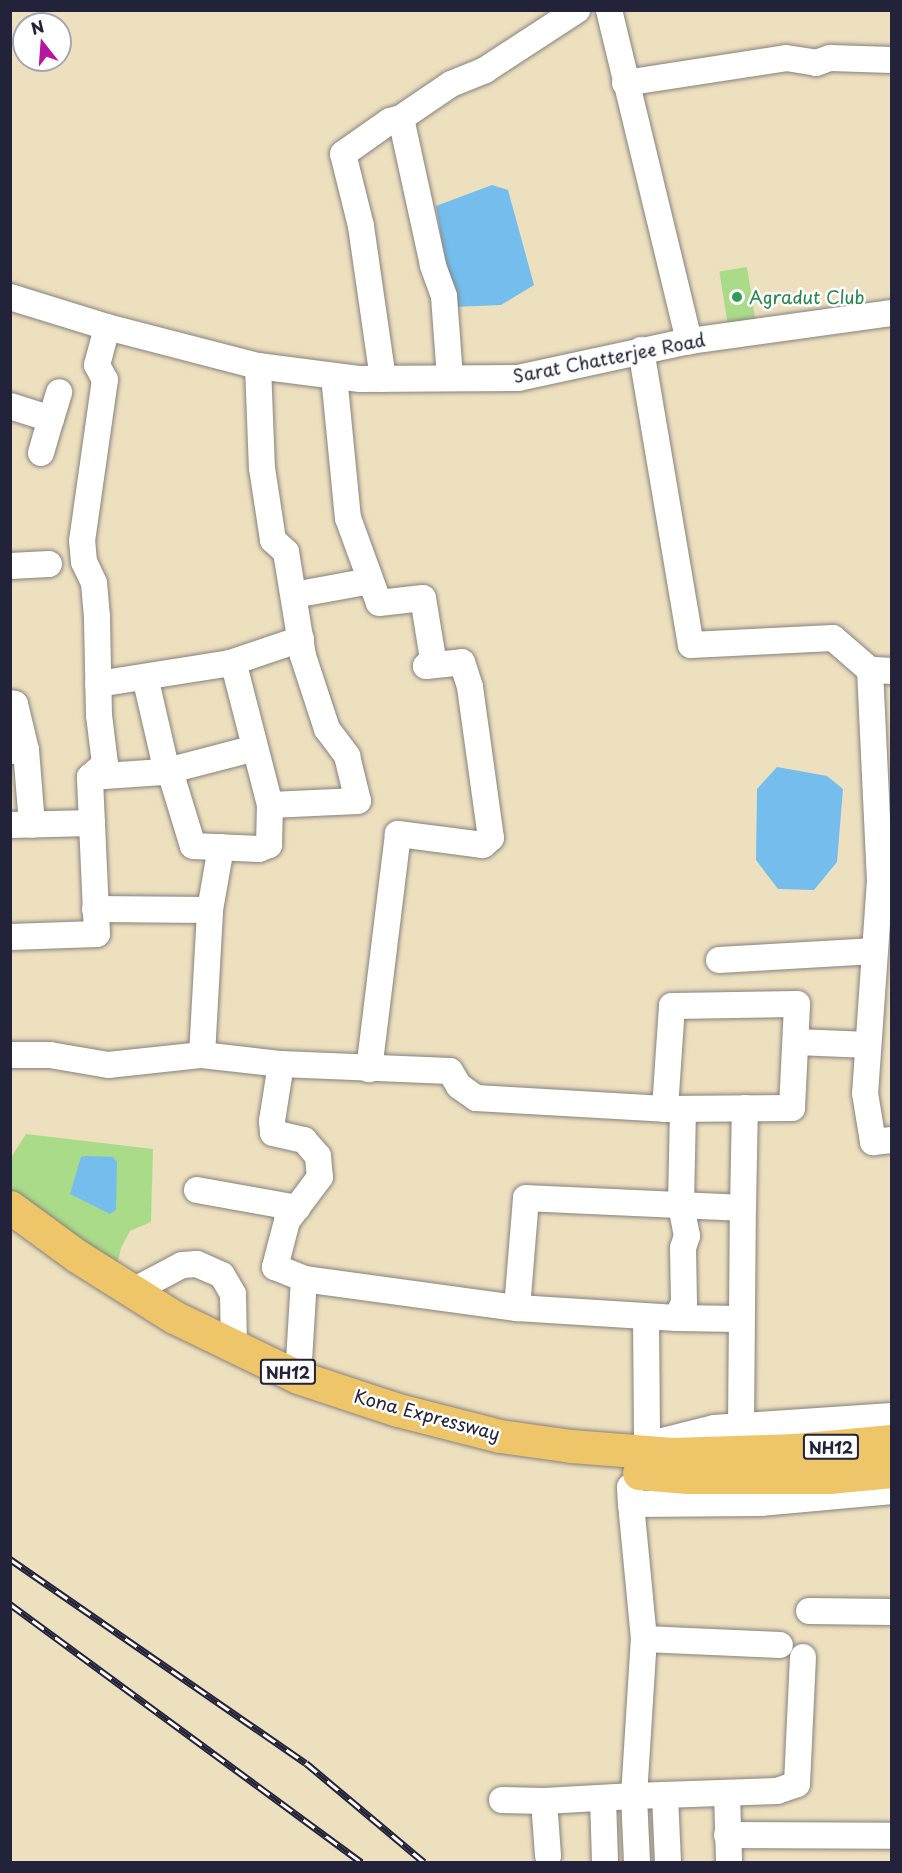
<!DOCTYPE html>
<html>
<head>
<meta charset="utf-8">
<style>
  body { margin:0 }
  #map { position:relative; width:902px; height:1873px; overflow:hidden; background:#ede0bf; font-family:"Playpen Sans",sans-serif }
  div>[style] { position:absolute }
  .green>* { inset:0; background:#aadb89; transform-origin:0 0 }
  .water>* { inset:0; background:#74bdec }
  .roads { filter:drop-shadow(0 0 2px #88817d) drop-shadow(0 0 2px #88817d) }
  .minor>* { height:26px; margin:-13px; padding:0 13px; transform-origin:13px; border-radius:13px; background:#fff }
  .highway>* { height:33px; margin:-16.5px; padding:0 16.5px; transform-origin:16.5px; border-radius:16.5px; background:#eec569 }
  .rail>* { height:7px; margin-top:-3.5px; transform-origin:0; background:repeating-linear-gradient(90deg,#fff 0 14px,#22223b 0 28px); box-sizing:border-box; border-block:2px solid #22223b }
  .dots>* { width:16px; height:16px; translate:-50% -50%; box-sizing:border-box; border:3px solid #fff; border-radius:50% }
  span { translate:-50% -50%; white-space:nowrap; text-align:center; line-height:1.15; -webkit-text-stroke:5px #fff; paint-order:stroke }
  .shield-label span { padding:2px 4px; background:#fff; border:2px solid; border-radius:4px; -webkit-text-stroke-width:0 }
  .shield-label { font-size:16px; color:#22223b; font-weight:700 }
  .leisure-label { font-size:18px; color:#27864d }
  .left { translate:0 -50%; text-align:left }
  .street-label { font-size:18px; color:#22223b }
  .frame { position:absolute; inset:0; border:12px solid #22223b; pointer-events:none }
  .north { position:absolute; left:12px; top:12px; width:60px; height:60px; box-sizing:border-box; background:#fff; border:2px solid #a7a7b1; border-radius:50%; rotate:343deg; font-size:16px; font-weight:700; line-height:24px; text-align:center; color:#22223b }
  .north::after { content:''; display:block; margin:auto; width:21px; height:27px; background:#b5179e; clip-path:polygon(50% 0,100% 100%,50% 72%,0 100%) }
</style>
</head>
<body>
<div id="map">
  <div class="green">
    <i style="left:747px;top:267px;width:57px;height:28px;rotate:81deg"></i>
    <i style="clip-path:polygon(26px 1134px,153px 1149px,151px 1222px,130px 1231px,121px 1248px,114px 1278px,11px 1205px,10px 1159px)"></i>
  </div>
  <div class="water">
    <i style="clip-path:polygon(492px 185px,508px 190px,534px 285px,501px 305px,453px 307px,436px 206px)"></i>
    <i style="clip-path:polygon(777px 767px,827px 776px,843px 789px,837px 862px,814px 890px,778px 889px,756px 860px,757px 789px)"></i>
    <i style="clip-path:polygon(87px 1156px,113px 1157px,117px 1162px,116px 1210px,110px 1214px,70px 1194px,81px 1157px)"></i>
  </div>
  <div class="roads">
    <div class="minor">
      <i style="left:609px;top:10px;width:341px;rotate:76.4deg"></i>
      <i style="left:625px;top:83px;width:163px;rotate:-8.8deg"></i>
      <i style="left:786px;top:58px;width:30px;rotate:9deg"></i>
      <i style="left:816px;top:63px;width:15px;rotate:-20deg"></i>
      <i style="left:830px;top:58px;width:62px;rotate:1.8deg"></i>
      <i style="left:10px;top:297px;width:102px;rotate:17.2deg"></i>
      <i style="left:107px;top:327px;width:156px;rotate:14.5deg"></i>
      <i style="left:258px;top:366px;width:103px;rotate:7.3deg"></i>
      <i style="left:360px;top:379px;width:158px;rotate:-0.4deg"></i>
      <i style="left:518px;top:378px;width:175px;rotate:-12.2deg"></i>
      <i style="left:689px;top:341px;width:205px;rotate:-7.9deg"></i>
      <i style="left:641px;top:350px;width:299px;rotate:80.4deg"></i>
      <i style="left:691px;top:645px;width:142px;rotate:-2.8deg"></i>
      <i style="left:833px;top:638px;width:49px;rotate:40.9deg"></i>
      <i style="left:258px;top:366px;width:102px;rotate:87.8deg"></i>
      <i style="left:262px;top:468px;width:73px;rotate:81.3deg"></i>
      <i style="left:273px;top:540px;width:18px;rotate:43deg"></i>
      <i style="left:286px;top:552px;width:105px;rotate:80.7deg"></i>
      <i style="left:303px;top:656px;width:77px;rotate:71.8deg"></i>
      <i style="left:327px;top:729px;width:34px;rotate:53deg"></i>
      <i style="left:347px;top:756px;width:46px;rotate:76.3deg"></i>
      <i style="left:358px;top:801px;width:88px;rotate:177.4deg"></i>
      <i style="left:334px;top:376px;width:143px;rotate:84.4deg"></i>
      <i style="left:348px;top:518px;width:90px;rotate:70deg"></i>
      <i style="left:379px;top:603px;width:44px;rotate:-6.5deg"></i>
      <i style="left:423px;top:598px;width:62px;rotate:80.7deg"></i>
      <i style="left:433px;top:659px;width:10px;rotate:135deg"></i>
      <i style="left:426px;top:666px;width:36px;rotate:-6deg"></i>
      <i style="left:462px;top:662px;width:26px;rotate:72deg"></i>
      <i style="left:470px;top:687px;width:152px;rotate:82.1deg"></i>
      <i style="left:491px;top:838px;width:11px;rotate:139deg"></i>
      <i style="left:483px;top:845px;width:86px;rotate:-172.6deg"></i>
      <i style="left:398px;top:834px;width:237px;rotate:97deg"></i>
      <i style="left:450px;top:378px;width:82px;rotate:-94.2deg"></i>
      <i style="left:444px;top:296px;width:33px;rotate:-110deg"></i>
      <i style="left:433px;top:265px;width:150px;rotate:-102.3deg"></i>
      <i style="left:401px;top:118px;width:60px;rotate:-34.2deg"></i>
      <i style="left:451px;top:84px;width:37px;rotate:-22deg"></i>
      <i style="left:485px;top:70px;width:110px;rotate:-33.1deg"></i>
      <i style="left:383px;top:379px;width:155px;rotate:-98.2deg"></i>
      <i style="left:361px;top:226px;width:74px;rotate:-104deg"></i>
      <i style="left:343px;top:154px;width:57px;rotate:-35.1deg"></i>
      <i style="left:390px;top:121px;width:11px;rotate:-15deg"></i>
      <i style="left:10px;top:406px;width:43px;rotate:17.6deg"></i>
      <i style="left:51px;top:419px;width:28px;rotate:-73deg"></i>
      <i style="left:41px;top:453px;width:35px;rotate:-74deg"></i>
      <i style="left:10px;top:566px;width:39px;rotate:-3deg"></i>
      <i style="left:294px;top:595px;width:77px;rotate:-10.4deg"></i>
      <i style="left:892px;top:671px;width:22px;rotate:-177deg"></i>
      <i style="left:870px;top:670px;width:210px;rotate:87.3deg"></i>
      <i style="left:880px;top:880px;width:214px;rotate:94deg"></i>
      <i style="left:865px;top:1093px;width:50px;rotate:80.7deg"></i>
      <i style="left:873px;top:1142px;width:19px;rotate:-6deg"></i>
      <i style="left:98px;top:684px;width:134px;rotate:-9deg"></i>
      <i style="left:10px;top:703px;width:5px;rotate:11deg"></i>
      <i style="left:15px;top:704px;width:47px;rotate:76.6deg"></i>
      <i style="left:10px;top:751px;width:16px;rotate:-4deg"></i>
      <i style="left:26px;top:750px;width:75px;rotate:85.4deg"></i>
      <i style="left:170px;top:771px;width:78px;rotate:73deg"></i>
      <i style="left:193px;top:846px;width:66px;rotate:2.6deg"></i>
      <i style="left:259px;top:849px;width:11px;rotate:-22deg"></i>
      <i style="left:269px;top:845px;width:40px;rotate:-88.6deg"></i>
      <i style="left:270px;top:805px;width:140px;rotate:-104.4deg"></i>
      <i style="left:235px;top:669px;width:8px;rotate:-130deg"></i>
      <i style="left:230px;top:663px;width:75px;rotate:-18.7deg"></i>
      <i style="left:163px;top:772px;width:95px;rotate:-14.6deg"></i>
      <i style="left:90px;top:777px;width:20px;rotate:-41deg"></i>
      <i style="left:105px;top:764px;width:49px;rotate:-97deg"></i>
      <i style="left:99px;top:715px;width:98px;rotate:-91.2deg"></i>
      <i style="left:97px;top:617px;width:34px;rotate:-95deg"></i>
      <i style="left:94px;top:583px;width:23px;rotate:-115deg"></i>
      <i style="left:84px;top:562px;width:21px;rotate:-95deg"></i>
      <i style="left:82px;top:541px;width:163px;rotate:-81.9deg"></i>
      <i style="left:105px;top:380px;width:17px;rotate:-118deg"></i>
      <i style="left:97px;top:365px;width:39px;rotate:-75deg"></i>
      <i style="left:10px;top:825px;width:82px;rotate:-1.4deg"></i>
      <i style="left:95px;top:909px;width:115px;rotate:0.5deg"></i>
      <i style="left:10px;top:937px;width:87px;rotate:-2deg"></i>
      <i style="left:97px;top:934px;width:157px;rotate:-92.6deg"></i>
      <i style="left:90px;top:777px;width:73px;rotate:-3.9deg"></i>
      <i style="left:163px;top:772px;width:13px;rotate:-86deg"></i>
      <i style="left:164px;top:759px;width:84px;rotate:-103deg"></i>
      <i style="left:719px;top:960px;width:156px;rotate:-3.3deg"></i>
      <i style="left:797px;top:1042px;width:71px;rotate:2.4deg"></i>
      <i style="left:10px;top:1055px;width:40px"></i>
      <i style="left:50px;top:1055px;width:59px;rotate:9.8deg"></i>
      <i style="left:108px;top:1065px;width:95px;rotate:-6.1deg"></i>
      <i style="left:202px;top:1055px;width:80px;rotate:6.5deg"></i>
      <i style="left:281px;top:1064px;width:169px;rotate:2.4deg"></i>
      <i style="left:450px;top:1071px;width:17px;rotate:59deg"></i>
      <i style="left:459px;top:1086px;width:21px;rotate:35deg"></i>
      <i style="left:476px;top:1098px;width:189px;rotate:3.3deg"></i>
      <i style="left:665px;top:1109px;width:127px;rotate:-0.5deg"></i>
      <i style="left:792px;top:1108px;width:104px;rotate:-87.2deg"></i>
      <i style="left:797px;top:1004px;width:125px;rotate:179.1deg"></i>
      <i style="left:672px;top:1006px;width:103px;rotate:93.9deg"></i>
      <i style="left:202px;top:1055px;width:145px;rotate:-86.8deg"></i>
      <i style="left:210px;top:910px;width:64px;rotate:-80.1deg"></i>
      <i style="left:281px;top:1064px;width:58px;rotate:99deg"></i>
      <i style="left:272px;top:1121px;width:12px;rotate:85deg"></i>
      <i style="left:273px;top:1133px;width:32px;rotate:13deg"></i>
      <i style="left:304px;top:1140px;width:21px;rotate:49deg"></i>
      <i style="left:318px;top:1156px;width:21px;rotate:85deg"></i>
      <i style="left:320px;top:1177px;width:55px;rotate:126.9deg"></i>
      <i style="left:287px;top:1221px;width:48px;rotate:104.6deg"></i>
      <i style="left:275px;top:1267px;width:31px;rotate:22deg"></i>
      <i style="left:304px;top:1279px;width:215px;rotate:7.8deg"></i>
      <i style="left:517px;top:1308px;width:110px;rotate:-85.3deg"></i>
      <i style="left:526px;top:1198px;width:217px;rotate:2.6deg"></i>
      <i style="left:743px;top:1208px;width:100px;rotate:-88.9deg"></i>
      <i style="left:197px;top:1190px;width:102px;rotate:10.2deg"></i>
      <i style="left:133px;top:1291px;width:55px;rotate:-28deg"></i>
      <i style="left:182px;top:1265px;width:15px;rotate:-4deg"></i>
      <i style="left:197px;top:1264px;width:27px;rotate:24deg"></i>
      <i style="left:222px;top:1275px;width:22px;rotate:60deg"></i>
      <i style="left:233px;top:1294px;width:52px;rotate:88.9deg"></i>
      <i style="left:517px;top:1308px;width:160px;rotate:3.6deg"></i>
      <i style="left:677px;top:1318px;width:17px;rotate:-66deg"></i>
      <i style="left:684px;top:1302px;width:54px;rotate:-91.1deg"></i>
      <i style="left:683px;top:1248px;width:13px;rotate:-72deg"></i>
      <i style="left:687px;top:1236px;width:32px;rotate:-101deg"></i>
      <i style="left:681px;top:1205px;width:95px;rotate:-88.8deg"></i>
      <i style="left:646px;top:1318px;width:127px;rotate:89.5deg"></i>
      <i style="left:677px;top:1318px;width:63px;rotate:0.9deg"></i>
      <i style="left:298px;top:1377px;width:98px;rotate:-86.5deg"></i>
      <i style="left:741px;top:1426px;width:218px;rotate:-89.5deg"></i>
      <i style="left:642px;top:1446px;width:74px;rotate:-14deg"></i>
      <i style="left:714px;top:1428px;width:178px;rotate:-3.9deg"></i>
      <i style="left:630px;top:1487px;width:17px;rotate:87deg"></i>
      <i style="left:631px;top:1504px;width:129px;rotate:-0.4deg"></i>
      <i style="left:760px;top:1503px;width:133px;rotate:-5.2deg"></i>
      <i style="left:809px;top:1611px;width:83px;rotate:0.7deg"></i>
      <i style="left:644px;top:1639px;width:136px;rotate:2.5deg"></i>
      <i style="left:727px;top:1793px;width:69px;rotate:88.3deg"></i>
      <i style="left:665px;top:1796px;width:66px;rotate:87.4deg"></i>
      <i style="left:603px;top:1798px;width:64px;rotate:88.2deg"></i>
      <i style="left:502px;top:1800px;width:42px;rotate:1.4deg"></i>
      <i style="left:544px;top:1801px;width:90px;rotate:-3.2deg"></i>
      <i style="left:634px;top:1796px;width:157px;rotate:-86.4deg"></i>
      <i style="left:644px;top:1639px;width:136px;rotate:-95.5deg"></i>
      <i style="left:544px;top:1801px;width:55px;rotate:85.8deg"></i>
      <i style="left:727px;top:1835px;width:165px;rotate:0.3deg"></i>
      <i style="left:637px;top:1862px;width:66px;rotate:-92.6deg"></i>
      <i style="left:634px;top:1796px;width:143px;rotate:-2deg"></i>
      <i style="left:777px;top:1791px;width:21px;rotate:-19deg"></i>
      <i style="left:797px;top:1784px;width:127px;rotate:-87.3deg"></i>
    </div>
    <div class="highway">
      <i style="left:10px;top:1207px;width:83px;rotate:36.2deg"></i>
      <i style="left:77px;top:1256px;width:115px;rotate:32.2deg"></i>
      <i style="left:174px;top:1317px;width:138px;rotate:25.8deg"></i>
      <i style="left:298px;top:1377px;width:105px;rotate:18.3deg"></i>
      <i style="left:398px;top:1410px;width:105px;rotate:14.3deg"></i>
      <i style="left:500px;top:1436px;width:72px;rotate:8deg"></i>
      <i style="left:571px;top:1446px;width:101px;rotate:4.5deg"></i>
      <i style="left:672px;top:1454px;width:123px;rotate:-1.9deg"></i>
      <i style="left:795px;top:1450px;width:97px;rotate:-5.3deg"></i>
      <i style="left:639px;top:1473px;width:49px;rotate:4.7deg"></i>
      <i style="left:688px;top:1477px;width:141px"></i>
      <i style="left:829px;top:1477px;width:63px;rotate:-5.4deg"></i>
    </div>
  </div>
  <div class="rail">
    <i style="left:10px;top:1559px;width:359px;rotate:34.6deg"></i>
    <i style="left:306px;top:1763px;width:154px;rotate:40deg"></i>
    <i style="left:10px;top:1604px;width:436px;rotate:36.3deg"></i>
  </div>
  <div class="dots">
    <i style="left:737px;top:297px;background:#2e9e5b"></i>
  </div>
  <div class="shield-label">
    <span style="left:288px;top:1372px">NH12</span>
    <span style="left:831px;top:1447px">NH12</span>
  </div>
  <div class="leisure-label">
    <span class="left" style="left:749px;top:297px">Agradut Club</span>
  </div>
  <div class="street-label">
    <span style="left:609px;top:358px;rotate:-11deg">Sarat Chatterjee Road</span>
    <span style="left:427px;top:1415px;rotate:15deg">Kona Expressway</span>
  </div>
  <div class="frame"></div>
  <div class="north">N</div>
</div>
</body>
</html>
